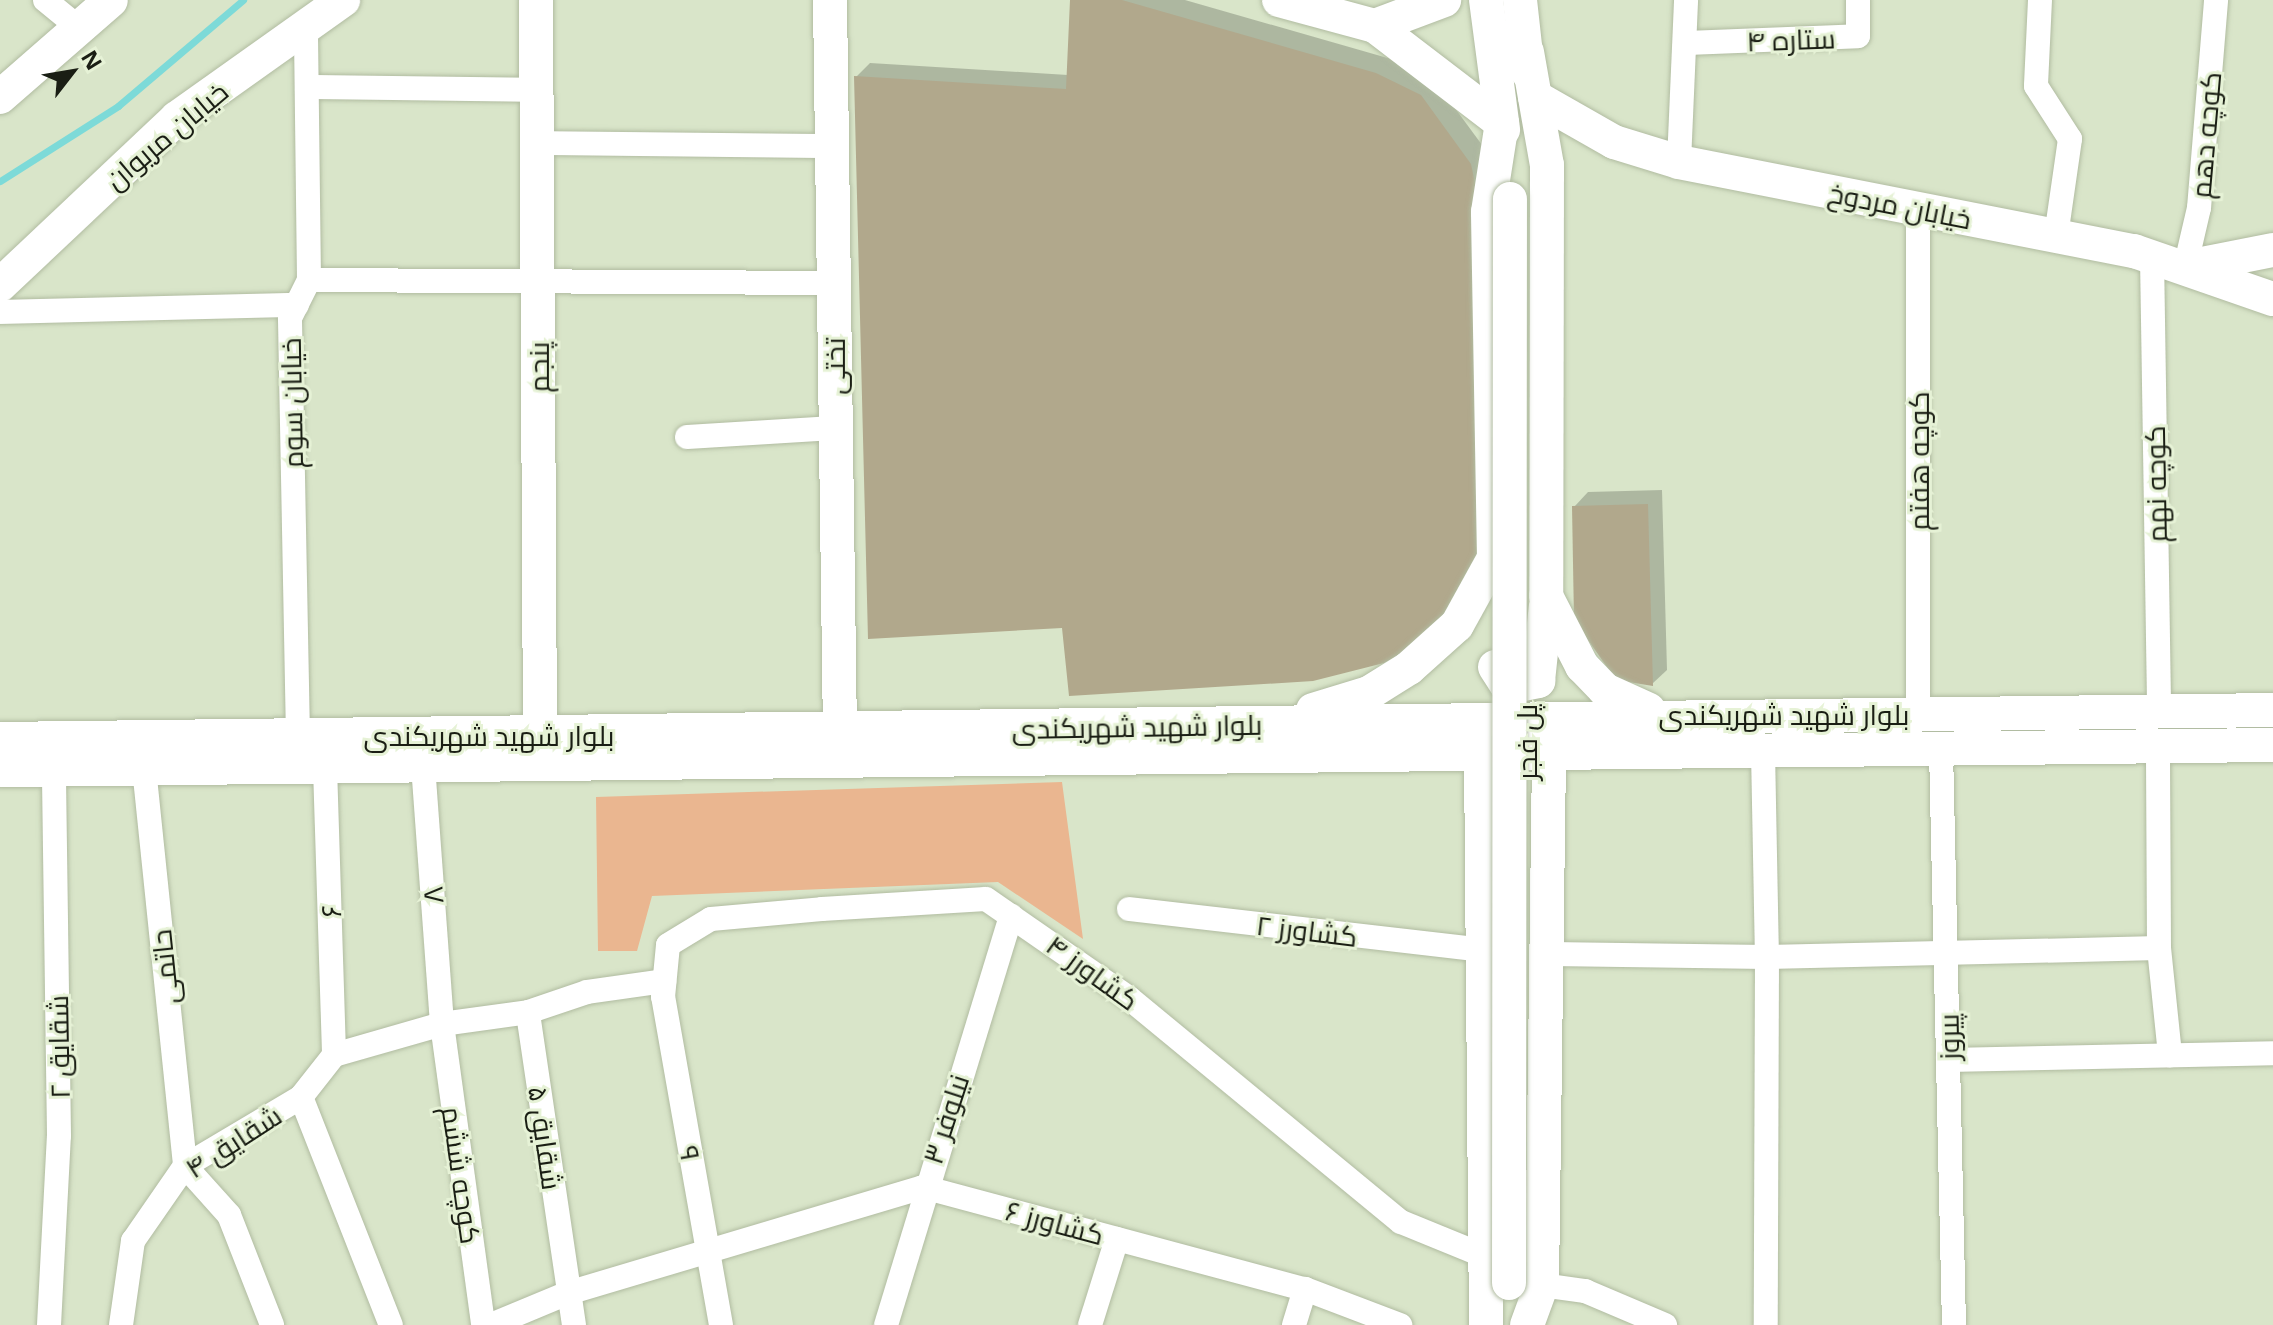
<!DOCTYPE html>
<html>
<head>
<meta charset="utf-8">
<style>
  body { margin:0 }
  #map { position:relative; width:2273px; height:1325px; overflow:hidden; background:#d9e5c9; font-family:"Noto Sans",Cairo,sans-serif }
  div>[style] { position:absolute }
  .green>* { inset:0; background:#eab690 }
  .shadow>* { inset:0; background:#0003 }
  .stream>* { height:7px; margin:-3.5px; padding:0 3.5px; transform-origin:3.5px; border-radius:3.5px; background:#7ddad8 }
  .building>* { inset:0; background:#b1a88c }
  .roads { filter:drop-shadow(0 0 2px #b1bca1) drop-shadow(0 0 2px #b1bca1) }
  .street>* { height:24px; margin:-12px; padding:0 12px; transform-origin:12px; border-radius:12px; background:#fff }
  .secondary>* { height:34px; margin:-17px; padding:0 17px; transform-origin:17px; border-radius:17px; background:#fff }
  .bridges { filter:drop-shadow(0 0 2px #b1bca1) drop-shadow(0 0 2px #b1bca1) }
  .secondary-bridge>* { height:34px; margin:-17px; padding:0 17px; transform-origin:17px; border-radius:17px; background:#fff }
  span { translate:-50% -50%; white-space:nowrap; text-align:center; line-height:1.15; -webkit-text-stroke:6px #e6f2d6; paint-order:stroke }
  .street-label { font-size:28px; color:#1a1e14 }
  .north { position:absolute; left:32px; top:32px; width:80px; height:80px; -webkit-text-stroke:6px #e6f2d6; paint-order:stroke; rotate:59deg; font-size:22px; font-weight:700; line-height:32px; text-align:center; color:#1a1e14 }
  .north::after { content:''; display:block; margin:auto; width:28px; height:36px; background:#1a1e14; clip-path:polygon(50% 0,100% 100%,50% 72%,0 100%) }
</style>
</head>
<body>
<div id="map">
  <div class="green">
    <i style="clip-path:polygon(1062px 782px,1083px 939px,998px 882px,652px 896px,637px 951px,598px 951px,596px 797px)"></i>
  </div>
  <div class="shadow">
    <i style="clip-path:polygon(1072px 0,1185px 0,1391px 59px,1435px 81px,1485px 149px,1479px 571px,1064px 626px,856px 77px,870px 63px,1068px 75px)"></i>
    <i style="clip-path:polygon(1662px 490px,1667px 670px,1652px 684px,1574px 507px,1588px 492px)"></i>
  </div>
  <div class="stream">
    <i style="left:0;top:181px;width:140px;rotate:-32.4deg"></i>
    <i style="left:118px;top:106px;width:164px;rotate:-40.3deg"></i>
  </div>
  <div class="building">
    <i style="clip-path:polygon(1070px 0,1122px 0,1376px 73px,1421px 95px,1471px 164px,1479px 203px,1481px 541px,1465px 587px,1421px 643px,1384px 663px,1313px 681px,1069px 696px,1062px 628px,868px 639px,854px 76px,1066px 89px)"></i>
    <i style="clip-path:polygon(1648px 504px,1653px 686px,1616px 680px,1574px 620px,1572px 506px)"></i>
  </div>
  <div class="roads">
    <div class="street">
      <i style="left:45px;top:0;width:43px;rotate:39.3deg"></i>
      <i style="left:2040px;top:0;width:86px;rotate:92.7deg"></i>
      <i style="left:2036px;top:86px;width:63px;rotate:57.3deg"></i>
      <i style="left:2070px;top:139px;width:98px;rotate:98.2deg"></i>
      <i style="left:1687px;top:43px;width:171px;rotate:-2.3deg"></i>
      <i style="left:1858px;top:36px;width:36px;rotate:-90deg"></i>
      <i style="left:307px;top:87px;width:230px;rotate:0.7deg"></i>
      <i style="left:537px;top:143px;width:295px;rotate:0.6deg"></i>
      <i style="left:1679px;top:162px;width:162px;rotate:-87.5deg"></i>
      <i style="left:2152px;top:257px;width:455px;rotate:89.1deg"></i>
      <i style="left:2185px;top:268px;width:62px;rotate:-76.9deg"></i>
      <i style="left:2199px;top:208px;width:209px;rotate:-85.3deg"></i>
      <i style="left:309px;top:280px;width:525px;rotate:0.33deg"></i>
      <i style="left:0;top:312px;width:297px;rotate:-1.4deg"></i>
      <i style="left:687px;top:437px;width:147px;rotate:-3.5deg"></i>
      <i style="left:1918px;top:714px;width:505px;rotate:-90deg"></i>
      <i style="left:298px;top:737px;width:419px;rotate:-91.1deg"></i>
      <i style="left:290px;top:318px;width:42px;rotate:-63.4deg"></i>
      <i style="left:309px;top:280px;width:254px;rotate:-90.7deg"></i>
      <i style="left:1941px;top:749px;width:576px;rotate:88.71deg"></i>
      <i style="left:1763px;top:751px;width:206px;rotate:88.9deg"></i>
      <i style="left:1767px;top:957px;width:392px;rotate:-1.3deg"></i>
      <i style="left:2159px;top:948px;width:201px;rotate:-90.3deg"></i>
      <i style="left:423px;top:765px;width:260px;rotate:85.8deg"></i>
      <i style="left:442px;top:1024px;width:304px;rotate:82.2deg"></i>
      <i style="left:325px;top:767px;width:288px;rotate:88.2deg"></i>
      <i style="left:144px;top:768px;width:400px;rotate:84.1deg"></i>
      <i style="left:185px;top:1166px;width:66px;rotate:48.1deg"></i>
      <i style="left:229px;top:1215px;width:118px;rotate:68.6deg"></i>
      <i style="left:1129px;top:909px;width:358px;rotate:6.6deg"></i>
      <i style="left:2159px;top:948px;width:108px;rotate:84.1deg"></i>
      <i style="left:1550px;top:954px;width:217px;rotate:0.8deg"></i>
      <i style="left:1767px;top:957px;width:368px;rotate:90.2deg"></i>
      <i style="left:334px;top:1055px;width:112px;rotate:-16deg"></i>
      <i style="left:442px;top:1024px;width:87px;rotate:-7.9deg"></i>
      <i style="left:1948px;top:1060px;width:325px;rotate:-1.2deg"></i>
      <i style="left:301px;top:1097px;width:245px;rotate:68.5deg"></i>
      <i style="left:1527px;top:1283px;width:59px;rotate:7.9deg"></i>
      <i style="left:1585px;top:1291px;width:87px;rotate:23deg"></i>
      <i style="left:49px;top:1325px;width:189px;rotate:-87deg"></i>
      <i style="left:59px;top:1136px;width:367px;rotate:-90.8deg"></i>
      <i style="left:121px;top:1325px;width:85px;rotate:-81.9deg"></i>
      <i style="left:133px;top:1241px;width:91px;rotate:-55.3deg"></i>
      <i style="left:185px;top:1166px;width:135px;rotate:-30.7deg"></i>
      <i style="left:301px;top:1097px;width:53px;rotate:-51.8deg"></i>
      <i style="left:491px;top:1325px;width:83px;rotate:-22.6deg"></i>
      <i style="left:568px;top:1293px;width:370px;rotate:-16.6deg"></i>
      <i style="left:923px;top:1187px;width:395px;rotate:15deg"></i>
      <i style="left:1305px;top:1289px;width:102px;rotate:20.8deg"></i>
      <i style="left:574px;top:1325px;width:316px;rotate:-98.4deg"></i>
      <i style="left:528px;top:1012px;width:62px;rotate:-18.7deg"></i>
      <i style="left:587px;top:992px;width:78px;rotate:-8.1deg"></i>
      <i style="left:721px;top:1325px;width:333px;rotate:-100deg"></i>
      <i style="left:663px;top:997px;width:52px;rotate:-84.5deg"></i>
      <i style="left:668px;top:945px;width:50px;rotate:-31.2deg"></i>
      <i style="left:711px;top:919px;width:111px;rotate:-5.1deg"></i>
      <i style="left:822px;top:909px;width:164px;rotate:-3.5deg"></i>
      <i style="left:986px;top:899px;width:174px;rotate:34.7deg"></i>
      <i style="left:1129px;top:998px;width:352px;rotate:39.5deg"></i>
      <i style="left:1401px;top:1222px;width:95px;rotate:22.2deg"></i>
      <i style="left:886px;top:1325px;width:428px;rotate:-73deg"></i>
      <i style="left:1090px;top:1325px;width:90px;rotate:-72.6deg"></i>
      <i style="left:1294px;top:1325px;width:38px;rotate:-73deg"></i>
    </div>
    <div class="secondary">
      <i style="left:536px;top:0;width:735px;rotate:89.69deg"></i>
      <i style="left:830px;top:0;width:732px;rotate:89.22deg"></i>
      <i style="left:1279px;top:0;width:99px;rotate:15.2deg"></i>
      <i style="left:1375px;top:26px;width:160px;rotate:37.4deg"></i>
      <i style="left:1486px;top:0;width:131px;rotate:82.5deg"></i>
      <i style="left:1520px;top:0;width:73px;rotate:83.7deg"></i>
      <i style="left:1375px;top:26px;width:74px;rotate:-20.6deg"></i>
      <i style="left:1527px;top:52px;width:115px;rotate:80deg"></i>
      <i style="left:1547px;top:165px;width:431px;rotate:90.1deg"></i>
      <i style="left:1546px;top:596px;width:79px;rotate:62.8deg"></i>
      <i style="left:1582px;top:666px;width:33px;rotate:46deg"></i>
      <i style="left:1605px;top:690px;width:48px;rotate:24.4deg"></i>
      <i style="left:0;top:97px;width:147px;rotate:-41.1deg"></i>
      <i style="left:1535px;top:97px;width:91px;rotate:29.7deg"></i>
      <i style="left:1614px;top:142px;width:68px;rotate:17.1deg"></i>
      <i style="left:1679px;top:162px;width:464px;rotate:11.1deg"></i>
      <i style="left:2134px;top:251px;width:147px;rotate:19.1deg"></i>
      <i style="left:2187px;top:267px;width:88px;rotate:-11.2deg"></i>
      <i style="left:0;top:285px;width:243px;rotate:-43.3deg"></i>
      <i style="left:177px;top:118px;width:204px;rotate:-35.4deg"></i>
      <i style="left:1495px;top:667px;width:24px;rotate:57deg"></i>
      <i style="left:1508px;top:687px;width:31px;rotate:-11deg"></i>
      <i style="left:1538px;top:681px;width:76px;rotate:-84deg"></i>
      <i style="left:1313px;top:710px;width:59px;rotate:-16.9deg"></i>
      <i style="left:1369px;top:693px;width:47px;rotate:-32deg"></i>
      <i style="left:1409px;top:668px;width:64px;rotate:-41.9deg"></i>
      <i style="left:1457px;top:625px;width:77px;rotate:-61.1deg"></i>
      <i style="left:1494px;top:558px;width:346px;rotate:-91deg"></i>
      <i style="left:1488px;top:212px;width:90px;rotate:-81.1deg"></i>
      <i style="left:0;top:739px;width:2273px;rotate:-0.73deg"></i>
      <i style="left:1481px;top:754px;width:571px;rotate:89.5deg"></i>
      <i style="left:0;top:770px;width:2273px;rotate:-0.63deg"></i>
      <i style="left:1527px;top:1325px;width:44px;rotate:-69.9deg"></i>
      <i style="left:1542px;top:1284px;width:531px;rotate:-89.24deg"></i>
    </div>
  </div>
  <div class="bridges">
    <div class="secondary-bridge">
      <i style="left:1509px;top:1283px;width:1084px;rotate:-89.95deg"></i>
    </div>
  </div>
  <div class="street-label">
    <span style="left:1791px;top:39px;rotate:-2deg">ستاره ۴</span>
    <span style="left:166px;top:135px;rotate:-40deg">خیابان مریوان</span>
    <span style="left:2205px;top:135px;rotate:-85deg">کوچه دهم</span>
    <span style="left:1900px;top:205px;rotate:11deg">خیابان مردوخ</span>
    <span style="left:834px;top:366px;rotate:-90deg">تختی</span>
    <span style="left:538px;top:367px;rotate:-90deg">پنجم</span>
    <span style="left:291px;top:403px;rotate:-91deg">خیابان سوم</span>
    <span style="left:1918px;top:461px;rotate:-90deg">کوچه هفتم</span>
    <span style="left:2155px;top:484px;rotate:-91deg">کوچه نهم</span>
    <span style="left:1784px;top:714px">بلوار شهید شهریکندی</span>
    <span style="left:1137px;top:726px;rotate:-1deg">بلوار شهید شهریکندی</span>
    <span style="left:489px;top:735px">بلوار شهید شهریکندی</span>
    <span style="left:1526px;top:742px;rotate:-90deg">پل فجر</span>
    <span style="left:432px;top:895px;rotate:-94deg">۸</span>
    <span style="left:330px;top:911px;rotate:-92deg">۶</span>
    <span style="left:1307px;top:930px;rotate:7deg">کشاورز ۲</span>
    <span style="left:164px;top:967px;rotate:-96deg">حاتمی</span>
    <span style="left:1093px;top:972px;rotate:36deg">کشاورز ۴</span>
    <span style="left:1948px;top:1037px;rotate:-91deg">پیروز</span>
    <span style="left:58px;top:1047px;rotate:-91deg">شقایق ۲</span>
    <span style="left:945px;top:1119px;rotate:-72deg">نیلوفر ۳</span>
    <span style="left:546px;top:1138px;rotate:82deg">شقایق ۵</span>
    <span style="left:233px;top:1141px;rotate:-33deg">شقایق ۴</span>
    <span style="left:691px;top:1153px;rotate:80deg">۹</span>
    <span style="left:462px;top:1175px;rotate:82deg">کوچه ششم</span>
    <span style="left:1055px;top:1222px;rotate:15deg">کشاورز ۶</span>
  </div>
  <div class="north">N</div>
</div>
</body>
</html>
